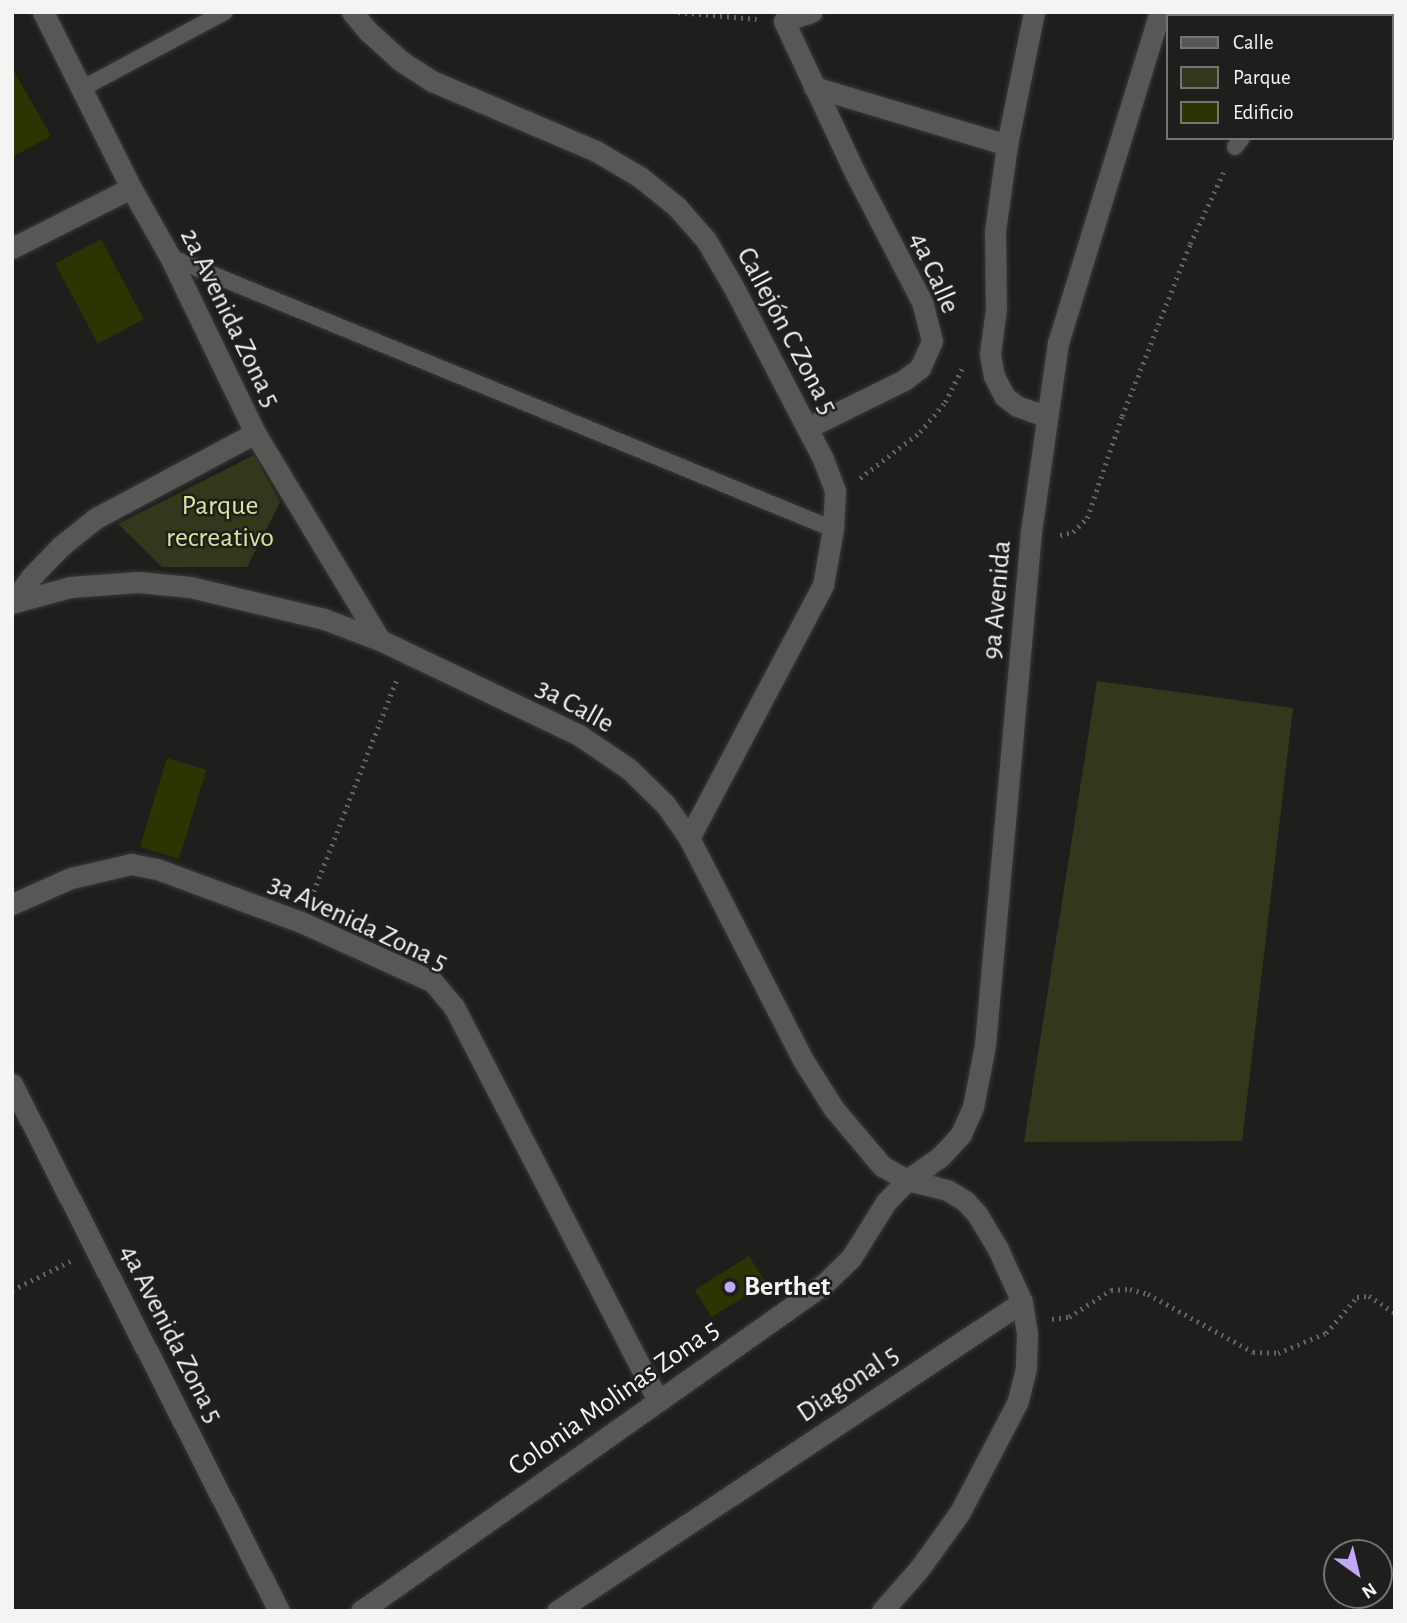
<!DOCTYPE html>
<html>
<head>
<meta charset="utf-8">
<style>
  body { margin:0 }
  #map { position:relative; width:1407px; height:1623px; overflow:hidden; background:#1e1f1c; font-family:"Alegreya Sans",sans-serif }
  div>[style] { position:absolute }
  .green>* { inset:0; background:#33381c }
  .building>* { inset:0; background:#2d3401; transform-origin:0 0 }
  .path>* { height:4.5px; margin-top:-2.25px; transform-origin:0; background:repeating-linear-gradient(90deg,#636461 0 2px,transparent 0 7px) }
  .roads { filter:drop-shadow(0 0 2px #383936) drop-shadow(0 0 2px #383936) }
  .lane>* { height:16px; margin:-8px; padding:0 8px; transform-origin:8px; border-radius:8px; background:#575856 }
  .street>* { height:21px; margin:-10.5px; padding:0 10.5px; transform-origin:10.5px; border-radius:10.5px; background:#575856 }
  .dots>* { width:19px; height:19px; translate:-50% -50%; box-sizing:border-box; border:4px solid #1e1f1c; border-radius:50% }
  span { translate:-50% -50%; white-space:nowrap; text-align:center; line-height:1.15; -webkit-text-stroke:5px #1e1f1c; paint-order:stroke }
  .street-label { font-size:28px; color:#f4f4f2 }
  .park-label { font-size:28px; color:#d7e699 }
  .poi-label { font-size:28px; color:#f4f4f2; font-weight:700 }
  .left { translate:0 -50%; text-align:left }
  .frame { position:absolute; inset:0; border:14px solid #f4f4f2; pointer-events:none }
  .legend { position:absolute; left:1166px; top:14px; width:228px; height:126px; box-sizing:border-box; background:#1e1f1c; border:2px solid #747472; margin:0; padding:9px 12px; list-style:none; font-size:21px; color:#f4f4f2 }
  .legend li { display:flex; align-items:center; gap:14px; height:35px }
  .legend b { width:35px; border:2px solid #747472 }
  .north { position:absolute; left:1323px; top:1539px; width:70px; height:70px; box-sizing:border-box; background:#1e1f1c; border:2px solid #747472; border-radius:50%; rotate:146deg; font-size:19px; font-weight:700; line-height:28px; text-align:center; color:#f4f4f2 }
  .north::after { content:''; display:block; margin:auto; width:24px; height:32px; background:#bfa9f4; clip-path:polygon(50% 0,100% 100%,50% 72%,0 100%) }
</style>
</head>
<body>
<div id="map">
  <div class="green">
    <i style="clip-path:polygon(254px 455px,280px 502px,247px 567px,162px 567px,118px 524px)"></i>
    <i style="clip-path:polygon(1097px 681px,1293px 708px,1242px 1141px,1024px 1142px)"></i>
  </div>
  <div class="building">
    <i style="clip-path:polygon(12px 68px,51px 136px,12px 157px)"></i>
    <i style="left:101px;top:239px;width:91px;height:52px;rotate:62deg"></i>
    <i style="left:167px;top:758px;width:41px;height:93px;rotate:17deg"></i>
    <i style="left:749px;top:1256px;width:32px;height:64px;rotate:58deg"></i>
  </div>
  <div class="path">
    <i style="left:678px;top:12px;width:79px;rotate:5.1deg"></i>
    <i style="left:860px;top:478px;width:76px;rotate:-37.5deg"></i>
    <i style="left:920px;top:432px;width:39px;rotate:-50deg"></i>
    <i style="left:945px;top:402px;width:38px;rotate:-63deg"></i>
    <i style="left:1060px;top:535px;width:13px;rotate:-13deg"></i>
    <i style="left:1073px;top:532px;width:20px;rotate:-45deg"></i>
    <i style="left:1087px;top:518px;width:108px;rotate:-71.1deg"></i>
    <i style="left:1122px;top:416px;width:185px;rotate:-68.4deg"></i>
    <i style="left:1190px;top:244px;width:81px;rotate:-65deg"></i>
    <i style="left:311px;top:898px;width:236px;rotate:-68.6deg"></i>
    <i style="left:12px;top:1290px;width:66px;rotate:-26.2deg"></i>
    <i style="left:1052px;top:1319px;width:17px;rotate:-7deg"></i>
    <i style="left:1069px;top:1317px;width:50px;rotate:-32.7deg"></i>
    <i style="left:1111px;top:1290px;width:19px;rotate:-3deg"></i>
    <i style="left:1130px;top:1289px;width:19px;rotate:16deg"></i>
    <i style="left:1148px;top:1294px;width:120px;rotate:28.9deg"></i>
    <i style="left:1253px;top:1352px;width:25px;rotate:2deg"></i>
    <i style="left:1278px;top:1353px;width:52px;rotate:-22.6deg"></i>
    <i style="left:1326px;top:1333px;width:48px;rotate:-49.3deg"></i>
    <i style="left:1357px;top:1297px;width:12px;rotate:-5deg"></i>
    <i style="left:1369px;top:1296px;width:31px;rotate:33deg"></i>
  </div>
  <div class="roads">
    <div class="lane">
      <i style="left:1335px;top:16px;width:6px;rotate:-45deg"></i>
      <i style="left:83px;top:88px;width:161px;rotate:-28.2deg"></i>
      <i style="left:1235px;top:147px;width:11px;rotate:-52deg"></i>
      <i style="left:170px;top:257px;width:717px;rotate:22.31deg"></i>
    </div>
    <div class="street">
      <i style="left:43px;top:12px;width:197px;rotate:63.4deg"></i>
      <i style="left:131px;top:188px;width:79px;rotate:60.5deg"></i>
      <i style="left:170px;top:257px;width:195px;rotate:64.2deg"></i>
      <i style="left:255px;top:433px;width:242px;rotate:58.9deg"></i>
      <i style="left:352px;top:12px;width:26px;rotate:50deg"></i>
      <i style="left:369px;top:32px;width:43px;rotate:42.2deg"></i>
      <i style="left:401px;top:61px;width:37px;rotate:33deg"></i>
      <i style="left:432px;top:81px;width:178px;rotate:23.1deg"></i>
      <i style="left:596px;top:151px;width:51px;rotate:30.6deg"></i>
      <i style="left:640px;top:177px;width:48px;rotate:39deg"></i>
      <i style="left:677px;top:207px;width:44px;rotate:48.7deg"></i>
      <i style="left:706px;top:240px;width:53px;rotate:59.6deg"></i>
      <i style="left:733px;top:286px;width:195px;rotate:62.5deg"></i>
      <i style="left:823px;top:459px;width:34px;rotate:69deg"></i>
      <i style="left:835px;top:491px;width:38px;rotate:93deg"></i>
      <i style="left:833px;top:529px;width:57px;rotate:100.1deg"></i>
      <i style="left:823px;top:585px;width:286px;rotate:117.9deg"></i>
      <i style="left:1034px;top:12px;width:136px;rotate:101.5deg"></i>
      <i style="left:1007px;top:145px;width:87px;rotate:97.9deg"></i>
      <i style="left:995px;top:231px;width:78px;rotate:89.3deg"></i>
      <i style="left:996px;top:309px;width:45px;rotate:97.6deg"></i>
      <i style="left:990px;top:354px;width:22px;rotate:80deg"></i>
      <i style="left:994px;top:376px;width:22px;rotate:63deg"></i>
      <i style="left:1004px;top:396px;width:16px;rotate:38deg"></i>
      <i style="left:1017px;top:406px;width:32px;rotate:20deg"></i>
      <i style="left:814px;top:87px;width:202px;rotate:16.7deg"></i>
      <i style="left:12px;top:248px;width:133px;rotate:-26.8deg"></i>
      <i style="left:807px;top:428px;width:108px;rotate:-26.3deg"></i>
      <i style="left:904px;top:380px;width:20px;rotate:-37deg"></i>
      <i style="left:920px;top:368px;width:30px;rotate:-66deg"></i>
      <i style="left:932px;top:341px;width:38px;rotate:-104deg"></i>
      <i style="left:923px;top:304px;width:145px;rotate:-117.4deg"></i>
      <i style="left:856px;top:175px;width:170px;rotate:-115.1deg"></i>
      <i style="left:784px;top:21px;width:29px;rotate:-18deg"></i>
      <i style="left:13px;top:602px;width:31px;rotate:-54deg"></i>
      <i style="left:31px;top:577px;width:43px;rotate:-45.9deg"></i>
      <i style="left:61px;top:546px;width:45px;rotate:-38.7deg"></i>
      <i style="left:96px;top:518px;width:180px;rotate:-28.1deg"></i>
      <i style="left:12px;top:603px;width:60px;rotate:-15.4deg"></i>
      <i style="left:70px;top:587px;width:68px;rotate:-4.2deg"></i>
      <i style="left:138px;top:582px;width:52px;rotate:5.5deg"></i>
      <i style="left:190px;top:587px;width:138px;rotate:13.4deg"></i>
      <i style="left:324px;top:619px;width:60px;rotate:20.6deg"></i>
      <i style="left:380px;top:640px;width:221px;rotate:25.5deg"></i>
      <i style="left:579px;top:735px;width:60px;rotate:34.2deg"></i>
      <i style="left:629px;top:769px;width:50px;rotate:44.2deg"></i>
      <i style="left:665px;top:804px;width:42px;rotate:54.8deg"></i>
      <i style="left:689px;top:838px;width:250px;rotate:62.8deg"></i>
      <i style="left:803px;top:1060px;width:58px;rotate:57.7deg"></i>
      <i style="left:834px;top:1109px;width:75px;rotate:49.9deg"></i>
      <i style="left:882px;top:1166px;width:29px;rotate:29deg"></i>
      <i style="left:907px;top:1180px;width:41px;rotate:14deg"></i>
      <i style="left:947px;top:1190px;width:21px;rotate:31deg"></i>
      <i style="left:965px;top:1201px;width:18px;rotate:47deg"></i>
      <i style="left:977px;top:1214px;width:39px;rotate:59deg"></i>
      <i style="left:997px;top:1247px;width:60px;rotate:65.6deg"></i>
      <i style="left:1022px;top:1302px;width:32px;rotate:81deg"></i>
      <i style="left:1027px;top:1334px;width:34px;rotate:92deg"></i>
      <i style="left:1026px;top:1368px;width:36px;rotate:104deg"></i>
      <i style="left:1017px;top:1403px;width:123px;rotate:117.6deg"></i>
      <i style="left:960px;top:1512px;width:70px;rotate:125.7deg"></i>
      <i style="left:919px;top:1569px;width:56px;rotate:131.4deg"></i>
      <i style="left:12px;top:904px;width:64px;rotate:-23.8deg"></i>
      <i style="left:71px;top:878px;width:62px;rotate:-13.1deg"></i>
      <i style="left:131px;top:864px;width:26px;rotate:11deg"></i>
      <i style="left:157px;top:869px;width:153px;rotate:20.2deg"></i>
      <i style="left:301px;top:922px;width:145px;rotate:24.4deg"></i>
      <i style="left:433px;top:982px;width:33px;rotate:50deg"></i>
      <i style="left:454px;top:1007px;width:444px;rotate:62.6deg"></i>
      <i style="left:12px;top:1084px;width:591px;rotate:63.13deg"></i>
      <i style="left:361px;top:1611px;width:567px;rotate:-35.23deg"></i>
      <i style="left:824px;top:1284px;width:37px;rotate:-44deg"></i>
      <i style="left:851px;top:1258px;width:66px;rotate:-58deg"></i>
      <i style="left:886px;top:1202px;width:30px;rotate:-46deg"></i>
      <i style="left:907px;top:1180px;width:39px;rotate:-35deg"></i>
      <i style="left:939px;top:1158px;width:33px;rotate:-47deg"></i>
      <i style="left:961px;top:1134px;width:30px;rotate:-66deg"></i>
      <i style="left:973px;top:1107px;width:63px;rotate:-79deg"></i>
      <i style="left:985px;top:1045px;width:515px;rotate:-84.88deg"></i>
      <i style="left:1031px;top:532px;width:191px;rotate:-81.9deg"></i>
      <i style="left:1058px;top:343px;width:346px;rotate:-72.9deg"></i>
      <i style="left:557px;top:1611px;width:558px;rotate:-33.6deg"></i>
    </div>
  </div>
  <div class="dots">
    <i style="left:730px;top:1287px;background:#bfa9f4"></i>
  </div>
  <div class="street-label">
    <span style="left:934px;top:273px;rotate:66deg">4a Calle</span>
    <span style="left:230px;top:318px;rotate:64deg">2a Avenida Zona 5</span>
    <span style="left:787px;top:331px;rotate:62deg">Callejón C Zona 5</span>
    <span style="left:997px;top:600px;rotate:-85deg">9a Avenida</span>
    <span style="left:575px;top:706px;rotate:29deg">3a Calle</span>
    <span style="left:358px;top:923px;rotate:25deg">3a Avenida Zona 5</span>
    <span style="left:171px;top:1334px;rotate:63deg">4a Avenida Zona 5</span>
    <span style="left:848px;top:1384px;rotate:-34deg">Diagonal 5</span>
    <span style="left:614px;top:1398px;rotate:-35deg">Colonia Molinas Zona 5</span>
  </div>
  <div class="park-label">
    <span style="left:220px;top:522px">Parque<br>recreativo</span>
  </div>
  <div class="poi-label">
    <span class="left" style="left:744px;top:1287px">Berthet</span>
  </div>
  <div class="frame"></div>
  <ul class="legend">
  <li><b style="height:9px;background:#575856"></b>Calle</li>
  <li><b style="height:19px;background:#33381c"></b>Parque</li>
  <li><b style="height:19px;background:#2d3401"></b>Edificio</li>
  </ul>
  <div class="north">N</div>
</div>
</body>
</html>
